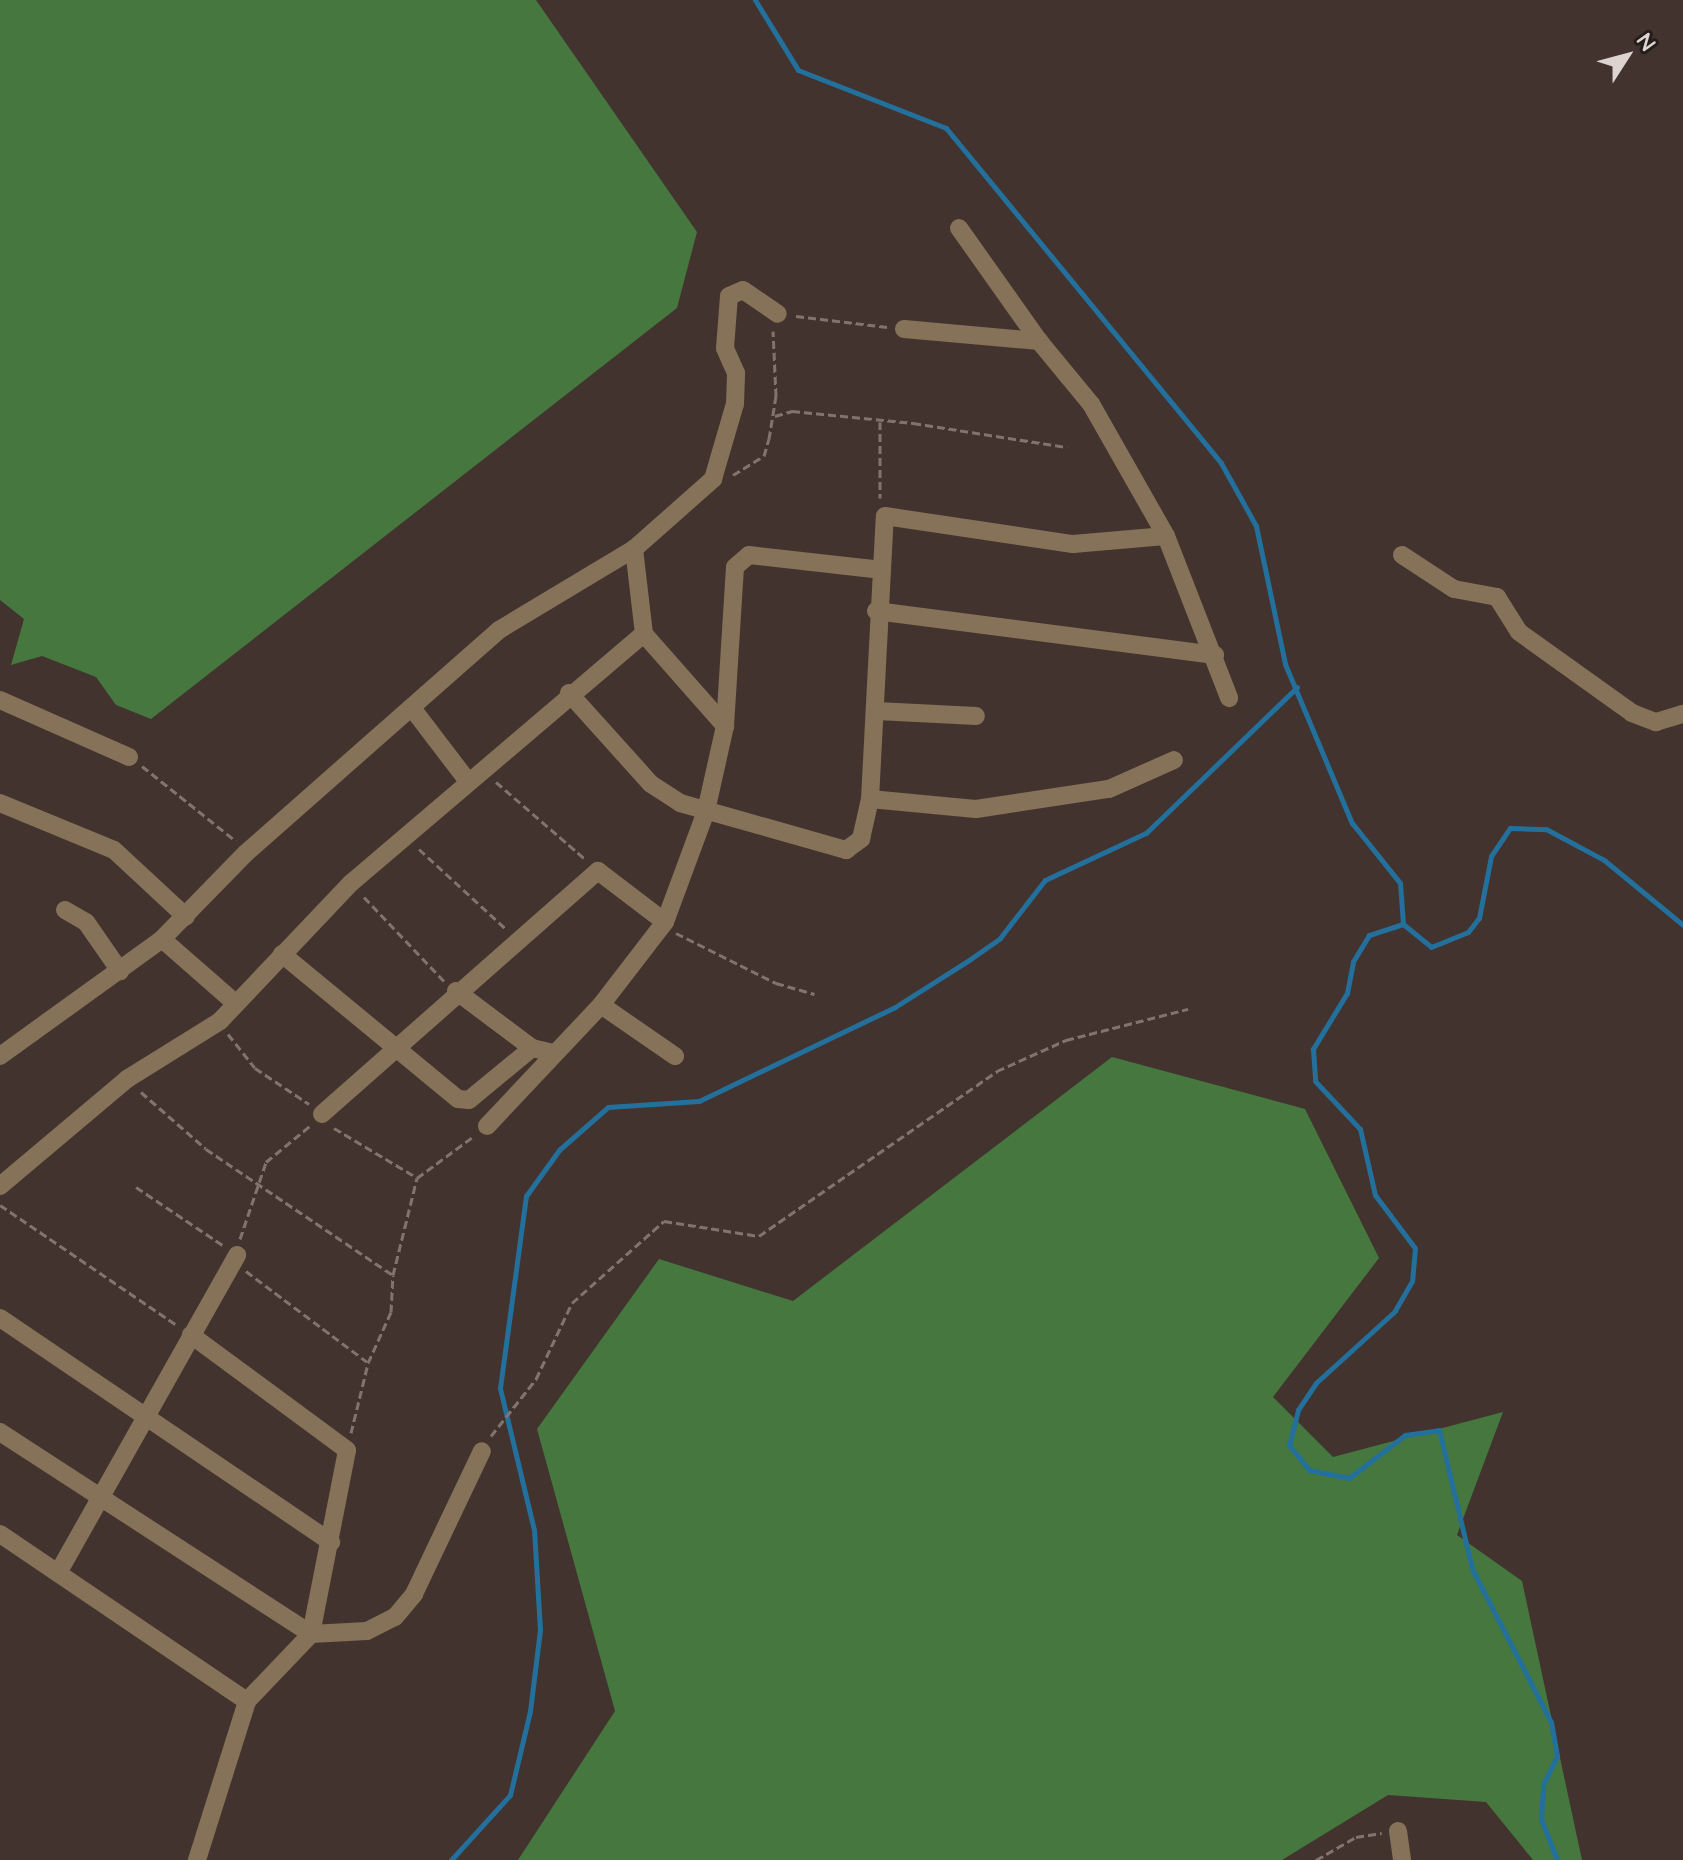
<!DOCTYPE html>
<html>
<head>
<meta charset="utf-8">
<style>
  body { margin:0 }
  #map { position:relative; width:1683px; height:1860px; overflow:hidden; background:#42332e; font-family:Quicksand,sans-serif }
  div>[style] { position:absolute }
  .forest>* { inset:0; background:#45773f }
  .stream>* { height:5px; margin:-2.5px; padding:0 2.5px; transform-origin:2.5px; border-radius:2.5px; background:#23709d }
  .path>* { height:3px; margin-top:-1.5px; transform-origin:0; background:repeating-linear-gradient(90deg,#81746f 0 8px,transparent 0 12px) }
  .minor>* { height:18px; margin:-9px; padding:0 9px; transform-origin:9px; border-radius:9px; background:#867258 }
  span { translate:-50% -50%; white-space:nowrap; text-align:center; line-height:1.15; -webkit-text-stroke:6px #241d1a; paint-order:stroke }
  .north { position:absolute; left:1587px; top:16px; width:80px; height:80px; -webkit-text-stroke:6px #241d1a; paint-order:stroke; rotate:54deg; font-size:22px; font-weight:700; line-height:32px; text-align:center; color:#ddd3cf }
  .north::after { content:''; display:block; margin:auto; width:28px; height:36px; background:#ddd3cf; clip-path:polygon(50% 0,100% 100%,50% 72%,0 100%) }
</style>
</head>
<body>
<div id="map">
  <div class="forest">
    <i style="clip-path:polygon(0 0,536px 0,697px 232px,677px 308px,151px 719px,116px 705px,96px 677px,42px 656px,11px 665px,24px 619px,0 600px)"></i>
    <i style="clip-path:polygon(1112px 1057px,1305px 1109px,1379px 1258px,1273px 1397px,1333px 1457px,1503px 1412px,1457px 1535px,1522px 1581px,1582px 1860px,1533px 1860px,1486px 1802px,1388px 1795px,1282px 1860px,518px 1860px,615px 1711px,537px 1429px,659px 1259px,793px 1301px)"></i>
  </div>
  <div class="stream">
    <i style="left:755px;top:0;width:82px;rotate:58.4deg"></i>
    <i style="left:798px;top:70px;width:159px;rotate:21.4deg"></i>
    <i style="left:946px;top:128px;width:433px;rotate:50.6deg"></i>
    <i style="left:1221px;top:463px;width:72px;rotate:60.9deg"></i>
    <i style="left:1256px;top:526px;width:141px;rotate:78.1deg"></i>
    <i style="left:1285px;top:664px;width:173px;rotate:67.2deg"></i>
    <i style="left:1352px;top:823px;width:77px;rotate:51.3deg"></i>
    <i style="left:1400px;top:883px;width:41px;rotate:85.8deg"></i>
    <i style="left:1403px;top:924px;width:36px;rotate:39deg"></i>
    <i style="left:1431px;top:947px;width:40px;rotate:-22deg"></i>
    <i style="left:1468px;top:932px;width:18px;rotate:-52deg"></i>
    <i style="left:1479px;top:918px;width:63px;rotate:-79deg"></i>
    <i style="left:1491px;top:856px;width:34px;rotate:-56deg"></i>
    <i style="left:1510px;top:828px;width:36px;rotate:2deg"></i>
    <i style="left:1546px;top:829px;width:66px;rotate:28.1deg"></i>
    <i style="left:1604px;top:860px;width:102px;rotate:39.4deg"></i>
    <i style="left:1403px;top:924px;width:36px;rotate:162deg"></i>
    <i style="left:1369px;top:935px;width:31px;rotate:121deg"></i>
    <i style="left:1353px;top:962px;width:32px;rotate:101deg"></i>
    <i style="left:1347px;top:993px;width:66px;rotate:121.3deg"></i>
    <i style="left:1313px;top:1049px;width:32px;rotate:86deg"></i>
    <i style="left:1315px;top:1081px;width:66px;rotate:46.8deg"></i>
    <i style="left:1360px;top:1129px;width:68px;rotate:77.2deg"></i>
    <i style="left:1375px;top:1195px;width:66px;rotate:53deg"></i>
    <i style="left:1415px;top:1248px;width:33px;rotate:95deg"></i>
    <i style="left:1412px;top:1281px;width:34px;rotate:120deg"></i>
    <i style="left:1395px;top:1311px;width:107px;rotate:137.7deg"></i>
    <i style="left:1316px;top:1383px;width:32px;rotate:124deg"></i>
    <i style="left:1298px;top:1410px;width:36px;rotate:104deg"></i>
    <i style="left:1289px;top:1445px;width:32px;rotate:51deg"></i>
    <i style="left:1309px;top:1470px;width:41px;rotate:11.3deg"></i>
    <i style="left:1349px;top:1478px;width:71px;rotate:-37.5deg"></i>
    <i style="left:1405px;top:1435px;width:34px;rotate:-8deg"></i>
    <i style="left:1439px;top:1430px;width:143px;rotate:76.6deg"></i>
    <i style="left:1472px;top:1569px;width:172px;rotate:62.7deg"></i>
    <i style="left:1551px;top:1722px;width:35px;rotate:80deg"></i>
    <i style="left:1557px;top:1756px;width:32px;rotate:116deg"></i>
    <i style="left:1543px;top:1785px;width:34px;rotate:93deg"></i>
    <i style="left:1541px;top:1819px;width:44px;rotate:68.7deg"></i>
    <i style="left:451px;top:1860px;width:88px;rotate:-47.8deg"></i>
    <i style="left:510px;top:1795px;width:86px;rotate:-76.6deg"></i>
    <i style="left:530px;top:1711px;width:82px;rotate:-83deg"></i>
    <i style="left:540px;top:1630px;width:100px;rotate:-93.4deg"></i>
    <i style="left:534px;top:1530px;width:146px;rotate:-103.5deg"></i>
    <i style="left:500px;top:1388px;width:194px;rotate:-82.3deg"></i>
    <i style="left:526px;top:1196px;width:57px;rotate:-54.3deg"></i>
    <i style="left:559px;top:1150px;width:65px;rotate:-41.3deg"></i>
    <i style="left:608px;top:1107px;width:91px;rotate:-3.8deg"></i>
    <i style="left:699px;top:1101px;width:217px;rotate:-25.6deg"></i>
    <i style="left:895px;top:1007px;width:88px;rotate:-32.4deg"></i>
    <i style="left:969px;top:960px;width:38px;rotate:-35deg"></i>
    <i style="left:1000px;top:938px;width:73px;rotate:-52.2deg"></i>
    <i style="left:1045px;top:880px;width:111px;rotate:-25deg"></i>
    <i style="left:1146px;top:833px;width:210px;rotate:-44deg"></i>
  </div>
  <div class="path">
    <i style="left:796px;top:316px;width:92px;rotate:6.9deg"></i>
    <i style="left:775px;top:416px;width:18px;rotate:-16deg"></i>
    <i style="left:792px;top:411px;width:122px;rotate:5.7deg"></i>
    <i style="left:913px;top:423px;width:156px;rotate:8.9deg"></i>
    <i style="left:880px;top:422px;width:76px;rotate:90deg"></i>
    <i style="left:733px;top:475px;width:36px;rotate:-32deg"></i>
    <i style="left:764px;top:456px;width:18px;rotate:-74deg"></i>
    <i style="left:769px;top:439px;width:44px;rotate:-80.8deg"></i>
    <i style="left:776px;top:396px;width:65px;rotate:-92.6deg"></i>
    <i style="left:142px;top:766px;width:120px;rotate:38.6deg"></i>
    <i style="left:496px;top:782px;width:116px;rotate:40.8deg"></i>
    <i style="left:419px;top:849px;width:117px;rotate:42.6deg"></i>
    <i style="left:364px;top:897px;width:116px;rotate:46.4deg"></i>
    <i style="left:676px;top:933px;width:112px;rotate:26.6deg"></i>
    <i style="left:776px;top:983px;width:40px;rotate:16deg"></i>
    <i style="left:228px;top:1034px;width:43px;rotate:51.5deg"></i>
    <i style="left:255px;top:1068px;width:65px;rotate:33.7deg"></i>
    <i style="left:141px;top:1092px;width:86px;rotate:41.2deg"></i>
    <i style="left:206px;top:1149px;width:225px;rotate:34deg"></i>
    <i style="left:334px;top:1128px;width:96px;rotate:30.9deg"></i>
    <i style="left:136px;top:1187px;width:106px;rotate:33.8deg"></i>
    <i style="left:0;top:1205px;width:215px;rotate:34.2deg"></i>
    <i style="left:240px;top:1239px;width:81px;rotate:-71.3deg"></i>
    <i style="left:266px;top:1162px;width:58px;rotate:-39.4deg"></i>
    <i style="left:246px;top:1271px;width:151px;rotate:36.9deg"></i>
    <i style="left:351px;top:1433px;width:72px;rotate:-76.3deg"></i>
    <i style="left:368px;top:1363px;width:56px;rotate:-65.7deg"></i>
    <i style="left:391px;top:1312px;width:37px;rotate:-87deg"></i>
    <i style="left:393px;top:1275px;width:100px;rotate:-76.1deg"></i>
    <i style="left:417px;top:1178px;width:71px;rotate:-36.4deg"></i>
    <i style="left:491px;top:1436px;width:73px;rotate:-51.7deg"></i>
    <i style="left:536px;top:1379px;width:84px;rotate:-64.7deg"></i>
    <i style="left:572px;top:1303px;width:123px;rotate:-41.7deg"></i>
    <i style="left:664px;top:1221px;width:96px;rotate:9deg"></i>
    <i style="left:759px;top:1236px;width:290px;rotate:-34.7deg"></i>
    <i style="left:997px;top:1071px;width:76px;rotate:-24.2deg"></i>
    <i style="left:1066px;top:1040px;width:126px;rotate:-14.3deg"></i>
    <i style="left:1316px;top:1860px;width:46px;rotate:-29.9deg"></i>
    <i style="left:1356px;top:1837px;width:26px;rotate:-9deg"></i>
  </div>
  <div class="minor">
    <i style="left:959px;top:228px;width:138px;rotate:54.7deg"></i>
    <i style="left:904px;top:329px;width:136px;rotate:5.1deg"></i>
    <i style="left:1039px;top:341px;width:82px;rotate:50.5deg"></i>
    <i style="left:1091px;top:404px;width:152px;rotate:60.4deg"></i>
    <i style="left:1166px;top:536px;width:174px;rotate:68.7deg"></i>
    <i style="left:1402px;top:555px;width:62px;rotate:33.2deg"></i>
    <i style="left:1454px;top:589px;width:44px;rotate:10.5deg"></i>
    <i style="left:1497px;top:597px;width:41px;rotate:57.8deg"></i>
    <i style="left:1519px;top:632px;width:139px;rotate:35.6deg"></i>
    <i style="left:1632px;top:713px;width:26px;rotate:21deg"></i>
    <i style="left:1656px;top:722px;width:28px;rotate:-17deg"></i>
    <i style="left:876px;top:611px;width:342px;rotate:7.4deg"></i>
    <i style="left:644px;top:634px;width:123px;rotate:48.6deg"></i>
    <i style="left:569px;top:693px;width:122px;rotate:48deg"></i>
    <i style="left:651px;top:784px;width:35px;rotate:33deg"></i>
    <i style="left:680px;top:803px;width:173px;rotate:15.8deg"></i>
    <i style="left:846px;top:850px;width:19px;rotate:-36deg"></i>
    <i style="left:861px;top:839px;width:41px;rotate:-77.3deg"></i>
    <i style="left:870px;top:799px;width:283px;rotate:-87deg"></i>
    <i style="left:885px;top:516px;width:190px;rotate:8.5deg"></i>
    <i style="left:1073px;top:544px;width:93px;rotate:-4.9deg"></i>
    <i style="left:0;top:700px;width:141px;rotate:23.8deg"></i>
    <i style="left:412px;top:708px;width:89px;rotate:52.7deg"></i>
    <i style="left:877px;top:711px;width:99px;rotate:2.9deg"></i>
    <i style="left:870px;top:799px;width:106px;rotate:5.4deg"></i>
    <i style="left:976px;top:809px;width:134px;rotate:-8.6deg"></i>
    <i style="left:1109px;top:789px;width:71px;rotate:-24deg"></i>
    <i style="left:0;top:803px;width:123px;rotate:22.4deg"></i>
    <i style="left:114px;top:850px;width:98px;rotate:42.9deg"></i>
    <i style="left:65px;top:910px;width:24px;rotate:30deg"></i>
    <i style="left:86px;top:922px;width:60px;rotate:55.2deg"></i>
    <i style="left:162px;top:939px;width:97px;rotate:41.2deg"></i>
    <i style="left:282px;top:954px;width:228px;rotate:39.5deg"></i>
    <i style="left:458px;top:1099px;width:11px;rotate:5deg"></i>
    <i style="left:469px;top:1100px;width:82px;rotate:-39.5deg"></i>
    <i style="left:532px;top:1048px;width:23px;rotate:13deg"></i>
    <i style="left:456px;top:991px;width:95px;rotate:36.9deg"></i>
    <i style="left:601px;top:1005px;width:90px;rotate:34.6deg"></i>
    <i style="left:0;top:1056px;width:200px;rotate:-35.8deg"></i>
    <i style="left:162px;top:939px;width:120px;rotate:-45.7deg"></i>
    <i style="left:246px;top:853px;width:337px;rotate:-41.4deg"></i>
    <i style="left:499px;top:630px;width:157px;rotate:-31deg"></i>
    <i style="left:634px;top:549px;width:106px;rotate:-41.5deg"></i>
    <i style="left:713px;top:479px;width:78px;rotate:-73.7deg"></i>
    <i style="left:735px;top:404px;width:31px;rotate:-88deg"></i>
    <i style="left:736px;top:373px;width:27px;rotate:-114deg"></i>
    <i style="left:725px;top:348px;width:52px;rotate:-85.6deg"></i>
    <i style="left:729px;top:296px;width:15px;rotate:-23deg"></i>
    <i style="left:743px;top:290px;width:42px;rotate:34.4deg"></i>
    <i style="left:322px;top:1114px;width:368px;rotate:-41.4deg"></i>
    <i style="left:598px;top:871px;width:84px;rotate:37.3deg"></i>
    <i style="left:487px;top:1126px;width:166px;rotate:-46.7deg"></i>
    <i style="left:601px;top:1005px;width:105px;rotate:-52.4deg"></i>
    <i style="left:665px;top:922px;width:118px;rotate:-69.7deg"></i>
    <i style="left:706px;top:811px;width:87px;rotate:-77.4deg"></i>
    <i style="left:725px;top:726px;width:159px;rotate:-86.4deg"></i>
    <i style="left:735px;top:567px;width:18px;rotate:-41deg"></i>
    <i style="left:749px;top:555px;width:134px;rotate:6.4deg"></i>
    <i style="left:0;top:1186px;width:166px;rotate:-40.1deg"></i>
    <i style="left:127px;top:1079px;width:110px;rotate:-31.9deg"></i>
    <i style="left:220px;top:1021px;width:190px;rotate:-46.5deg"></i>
    <i style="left:351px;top:883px;width:385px;rotate:-40.4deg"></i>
    <i style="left:644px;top:634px;width:86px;rotate:-96.7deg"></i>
    <i style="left:0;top:1318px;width:400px;rotate:34.1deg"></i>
    <i style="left:0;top:1432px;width:371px;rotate:33deg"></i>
    <i style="left:311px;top:1634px;width:187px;rotate:-78.9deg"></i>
    <i style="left:347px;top:1450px;width:194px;rotate:-143.6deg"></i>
    <i style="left:0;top:1534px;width:298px;rotate:34.1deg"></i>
    <i style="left:58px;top:1573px;width:365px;rotate:-60.6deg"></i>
    <i style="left:1398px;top:1831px;width:29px;rotate:82deg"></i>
    <i style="left:197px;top:1860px;width:167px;rotate:-72.5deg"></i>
    <i style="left:247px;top:1701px;width:93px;rotate:-46.3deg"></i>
    <i style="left:311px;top:1634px;width:56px;rotate:-3.1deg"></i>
    <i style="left:367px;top:1631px;width:31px;rotate:-27deg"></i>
    <i style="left:395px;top:1617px;width:30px;rotate:-50deg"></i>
    <i style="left:414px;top:1594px;width:158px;rotate:-64.6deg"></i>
  </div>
  <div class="north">N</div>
</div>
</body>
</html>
